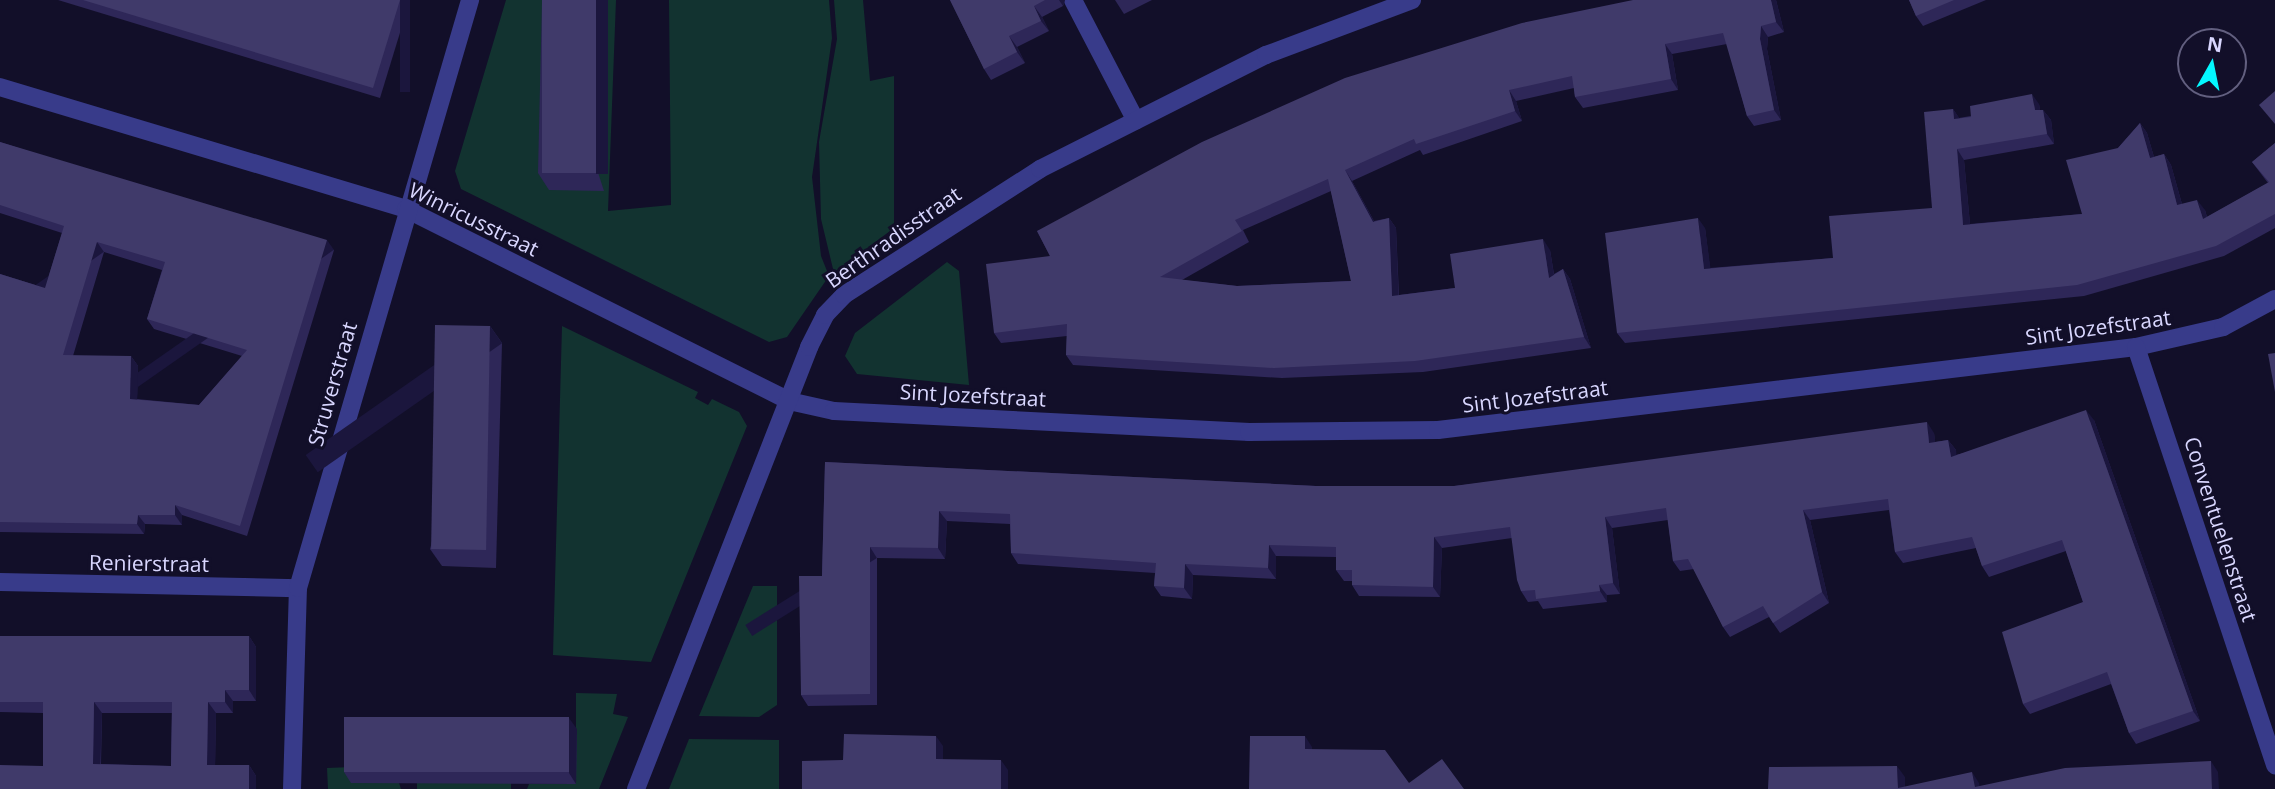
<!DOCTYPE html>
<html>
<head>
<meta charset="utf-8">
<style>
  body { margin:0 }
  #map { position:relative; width:2275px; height:789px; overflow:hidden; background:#120f29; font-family:"Open Sans",sans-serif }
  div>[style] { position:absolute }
  .green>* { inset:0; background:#123330; transform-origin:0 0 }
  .minor>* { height:18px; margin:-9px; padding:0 9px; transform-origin:9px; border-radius:9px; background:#383b8a }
  .wall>* { inset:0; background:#2e2758 }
  .shaded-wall>* { inset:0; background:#1b163d; transform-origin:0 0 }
  .building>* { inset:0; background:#403a6a; transform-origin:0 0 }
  span { translate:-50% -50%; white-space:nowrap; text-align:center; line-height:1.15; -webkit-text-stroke:6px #120f29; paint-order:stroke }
  .street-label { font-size:21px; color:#d9d7ff }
  .north { position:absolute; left:2177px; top:28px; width:70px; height:70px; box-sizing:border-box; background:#120f29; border:2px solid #625f7f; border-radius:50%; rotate:9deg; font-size:19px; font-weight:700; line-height:28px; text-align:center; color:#d9d7ff }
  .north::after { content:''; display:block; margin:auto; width:24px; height:32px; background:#03f8ff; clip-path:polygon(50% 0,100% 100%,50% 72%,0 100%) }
</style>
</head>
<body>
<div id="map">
  <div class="green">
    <i style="clip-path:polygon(506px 0,616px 0,608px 211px,671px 205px,669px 0,829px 0,832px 38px,812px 177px,821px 256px,829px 276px,787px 337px,769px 342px,461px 189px,455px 171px)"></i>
    <i style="clip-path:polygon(834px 0,863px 0,870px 81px,894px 76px,894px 228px,834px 273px,821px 219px,819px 142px,837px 39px)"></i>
    <i style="clip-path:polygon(947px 262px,959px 271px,969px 385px,857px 374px,845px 356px,855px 333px)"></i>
    <i style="clip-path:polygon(562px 326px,698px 392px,695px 398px,708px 405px,712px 399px,739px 412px,747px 426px,651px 662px,553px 655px)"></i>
    <i style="clip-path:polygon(753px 586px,777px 586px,777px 705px,759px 717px,699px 716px)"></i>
    <i style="clip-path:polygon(576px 693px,617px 694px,613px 714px,628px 717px,599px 789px,527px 789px,529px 784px,576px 784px)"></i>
    <i style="clip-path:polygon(689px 739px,779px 740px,779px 789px,669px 789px)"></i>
    <i style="clip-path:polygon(352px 767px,399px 783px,401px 789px,328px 789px,327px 768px)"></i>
    <i style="left:417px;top:783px;width:94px;height:7px"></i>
  </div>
  <div class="minor">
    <i style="left:1073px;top:0;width:136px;rotate:62.5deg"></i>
    <i style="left:0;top:87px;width:424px;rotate:16.7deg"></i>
    <i style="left:406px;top:209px;width:428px;rotate:26.6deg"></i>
    <i style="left:789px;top:401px;width:46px;rotate:12.5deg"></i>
    <i style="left:834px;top:411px;width:416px;rotate:2.9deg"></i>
    <i style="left:1249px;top:432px;width:189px;rotate:-0.6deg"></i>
    <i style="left:1438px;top:430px;width:703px;rotate:-6.78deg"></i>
    <i style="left:2136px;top:347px;width:89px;rotate:-12.9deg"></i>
    <i style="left:2223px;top:327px;width:59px;rotate:-28.3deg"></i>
    <i style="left:2136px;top:347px;width:441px;rotate:71.6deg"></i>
    <i style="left:0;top:582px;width:298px;rotate:1.2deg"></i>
    <i style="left:292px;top:789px;width:201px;rotate:-88.3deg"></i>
    <i style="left:298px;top:588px;width:613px;rotate:-73.69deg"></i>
    <i style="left:636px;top:789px;width:475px;rotate:-68.6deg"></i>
    <i style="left:809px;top:347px;width:36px;rotate:-63deg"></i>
    <i style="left:825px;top:315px;width:28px;rotate:-46deg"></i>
    <i style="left:844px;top:295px;width:233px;rotate:-32.7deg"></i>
    <i style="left:1040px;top:169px;width:253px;rotate:-26.8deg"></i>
    <i style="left:1266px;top:55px;width:156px;rotate:-20.6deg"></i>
  </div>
  <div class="wall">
    <i style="clip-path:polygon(58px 0,410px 0,380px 98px)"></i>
    <i style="clip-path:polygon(542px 0,604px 191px,549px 190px,538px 173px)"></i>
    <i style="clip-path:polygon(950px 0,1065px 0,1063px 6px,1042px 17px,1049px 31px,1017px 47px,1025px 63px,991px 80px,984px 69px)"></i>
    <i style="clip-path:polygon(1115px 0,1152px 0,1124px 14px)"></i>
    <i style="clip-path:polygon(evenodd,1776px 0,1784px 32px,1768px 37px,1767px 49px,1781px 120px,1754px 126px,1747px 116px,1727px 44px,1672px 54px,1678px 90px,1583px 108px,1575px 97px,1574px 88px,1516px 101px,1522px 121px,1423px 155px,1420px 150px,1352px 181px,1374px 221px,1389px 218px,1396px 228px,1399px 295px,1455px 288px,1550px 250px,1554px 274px,1563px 269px,1570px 279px,1591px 348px,1423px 372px,1282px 378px,1073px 365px,1066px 355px,1067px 336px,1001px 343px,994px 333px,1050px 256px,1037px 231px,1776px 0,1331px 191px,1351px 281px,1237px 286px,1182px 280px,1249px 242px,1243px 230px,1331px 191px)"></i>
    <i style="clip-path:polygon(1909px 0,1986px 0,1923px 26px,1916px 16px)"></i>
    <i style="clip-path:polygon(2039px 104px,2040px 110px,2043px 110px,2051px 120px,2054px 144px,1964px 160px,1970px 224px,2082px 214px,2118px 148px,2140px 123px,2147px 133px,2154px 157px,2164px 154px,2171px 165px,2182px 204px,2205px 210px,2207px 217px,2268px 183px,2252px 162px,2275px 143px,2275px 228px,2224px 256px,2084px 296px,1625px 343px,1617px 333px,1705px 228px,1710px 268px,1833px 258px,1932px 208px,1953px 109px,1959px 118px)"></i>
    <i style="clip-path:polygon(evenodd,0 142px,334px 250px,247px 536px,182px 515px,182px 525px,145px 524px,144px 534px,0 532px,0 274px,45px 288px,62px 233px,0 213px,0 142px,104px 252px,162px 270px,147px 319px,154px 329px,242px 356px,199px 405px,137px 399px,138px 366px,131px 356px,73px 356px,104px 252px)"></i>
    <i style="clip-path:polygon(490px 326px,502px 343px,496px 568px,442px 566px,430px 549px)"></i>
    <i style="clip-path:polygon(2094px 420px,2200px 721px,2136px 744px,2129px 733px,2111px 684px,2030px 714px,2023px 704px,2083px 602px,2066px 551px,1989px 577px,1982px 566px,1976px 548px,1903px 563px,1895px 552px,1889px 510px,1810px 520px,1829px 603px,1780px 633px,1769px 617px,1730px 637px,1723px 627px,1694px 569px,1680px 571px,1673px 561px,1668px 520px,1612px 528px,1620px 594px,1607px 595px,1607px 602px,1543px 609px,1538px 601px,1528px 602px,1521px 591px,1512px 538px,1442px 548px,1440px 597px,1359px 596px,1352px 585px,1352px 581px,1344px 581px,1336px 570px,1336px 557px,1276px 556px,1276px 579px,1193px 575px,1192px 599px,1161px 596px,1154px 586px,1155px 573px,1018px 564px,1011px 553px,1010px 524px,947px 521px,945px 559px,877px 558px,877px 705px,808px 706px,801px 695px,822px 576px,825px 462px,1316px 486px,1454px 486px,1934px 433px,1935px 442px,1948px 440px,1956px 450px,1956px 455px)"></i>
    <i style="clip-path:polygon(evenodd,0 636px,249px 636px,256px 647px,256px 701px,233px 701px,233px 713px,216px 713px,215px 765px,249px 765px,256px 776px,256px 789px,0 789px,43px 766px,43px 713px,0 712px,0 636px,102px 713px,172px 713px,171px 766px,101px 764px,102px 713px)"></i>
    <i style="clip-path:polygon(577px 729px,576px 784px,351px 783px,344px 772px)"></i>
  </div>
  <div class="shaded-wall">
    <i style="left:400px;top:0;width:10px;height:92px"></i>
    <i style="left:596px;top:0;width:12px;height:174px"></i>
    <i style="clip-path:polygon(1059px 0,1065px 0,1063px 6px)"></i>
    <i style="clip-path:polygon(1771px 0,1776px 0,1784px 32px,1776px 22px)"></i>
    <i style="clip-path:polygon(1034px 6px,1042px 17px,1049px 31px,1041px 21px)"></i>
    <i style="clip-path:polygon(1761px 26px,1768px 37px,1767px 49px,1781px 120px,1774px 110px,1760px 39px)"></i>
    <i style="clip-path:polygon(1009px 36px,1017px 47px,1025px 63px,1017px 52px)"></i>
    <i style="clip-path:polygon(1665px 44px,1672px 54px,1678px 90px,1671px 79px)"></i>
    <i style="clip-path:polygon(1509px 90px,1516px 101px,1522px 121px,1515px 111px)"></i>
    <i style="clip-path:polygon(2032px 94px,2039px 104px,2042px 121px,2035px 110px)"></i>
    <i style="clip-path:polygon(1953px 109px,1960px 119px,1954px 119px)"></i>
    <i style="clip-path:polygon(2043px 110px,2051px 120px,2054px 144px,2047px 134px)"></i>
    <i style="clip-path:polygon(2140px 123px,2147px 133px,2157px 168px,2150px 158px)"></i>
    <i style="clip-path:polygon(1957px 149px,1964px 160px,1971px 235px,1963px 225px)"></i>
    <i style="clip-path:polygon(2164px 154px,2171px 165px,2185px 215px,2177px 205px)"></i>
    <i style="clip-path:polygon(1345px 170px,1352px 181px,1380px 232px,1373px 222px)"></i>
    <i style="clip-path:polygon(2197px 200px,2205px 210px,2210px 230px,2203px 219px)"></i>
    <i style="clip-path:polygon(1389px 218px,1396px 228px,1399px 306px,1392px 296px)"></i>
    <i style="clip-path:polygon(1698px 218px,1705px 228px,1712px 279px,1704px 269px)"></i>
    <i style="clip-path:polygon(1543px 239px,1550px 250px,1556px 288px,1549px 278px)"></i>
    <i style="left:327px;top:240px;width:12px;height:299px;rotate:55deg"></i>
    <i style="left:97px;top:242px;width:12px;height:118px;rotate:55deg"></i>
    <i style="clip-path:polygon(1563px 269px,1570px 279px,1591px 348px,1584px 337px)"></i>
    <i style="left:490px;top:326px;width:21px;height:225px;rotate:55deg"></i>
    <i style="clip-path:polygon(131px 356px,138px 366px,137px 409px,130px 399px)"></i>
    <i style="clip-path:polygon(2086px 410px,2094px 420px,2200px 721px,2193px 711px)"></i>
    <i style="clip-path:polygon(1927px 422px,1934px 433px,1937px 453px,1929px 443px)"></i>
    <i style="clip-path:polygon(1948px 440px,1956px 450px,1958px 468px,1951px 457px)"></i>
    <i style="clip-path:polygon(175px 505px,182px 515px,182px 525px,175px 515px)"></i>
    <i style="clip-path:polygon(1803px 510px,1810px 520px,1829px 603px,1822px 592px)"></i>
    <i style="clip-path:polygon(939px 511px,947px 521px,945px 559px,938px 548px)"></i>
    <i style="clip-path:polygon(138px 515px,145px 524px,144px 534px,137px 524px)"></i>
    <i style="clip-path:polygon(1605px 517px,1612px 528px,1620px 594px,1613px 583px)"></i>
    <i style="clip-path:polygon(1434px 537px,1442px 548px,1440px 597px,1433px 587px)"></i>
    <i style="clip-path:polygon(1269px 545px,1276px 556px,1276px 579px,1268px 568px)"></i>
    <i style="left:870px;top:547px;width:13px;height:147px;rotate:58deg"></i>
    <i style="clip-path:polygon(1185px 564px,1193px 575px,1192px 599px,1184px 588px)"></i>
    <i style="clip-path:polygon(1599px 585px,1607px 595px,1607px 602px,1600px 591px)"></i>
    <i style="clip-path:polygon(249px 636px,256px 647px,256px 701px,249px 690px)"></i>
    <i style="clip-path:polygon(225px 690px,233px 701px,233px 713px,225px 702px)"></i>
    <i style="clip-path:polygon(94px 702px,102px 713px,100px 775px,93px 764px)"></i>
    <i style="clip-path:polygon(208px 702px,216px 713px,215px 776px,207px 765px)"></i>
    <i style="clip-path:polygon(569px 718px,577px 729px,576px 784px,569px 773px)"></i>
    <i style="clip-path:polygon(936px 736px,943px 746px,943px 769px,936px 759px)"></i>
    <i style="clip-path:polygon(1305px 736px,1312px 747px,1312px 759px,1305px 749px)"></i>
    <i style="clip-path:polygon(1001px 760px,1008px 770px,1008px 789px,1001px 789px)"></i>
    <i style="clip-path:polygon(2211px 761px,2218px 772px,2219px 789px,2212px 789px)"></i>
    <i style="clip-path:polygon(249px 765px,256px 776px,256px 789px,249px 789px)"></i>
    <i style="clip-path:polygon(1897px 766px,1905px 777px,1905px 789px,1898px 788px)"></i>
    <i style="clip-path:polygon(1972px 772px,1979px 783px,1980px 789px,1975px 787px)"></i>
  </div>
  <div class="building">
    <i style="clip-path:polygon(83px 0,400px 0,373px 88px)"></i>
    <i style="left:542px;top:0;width:54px;height:173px"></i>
    <i style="clip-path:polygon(950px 0,1045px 0,1034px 6px,1041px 21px,1009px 36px,1017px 52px,984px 69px)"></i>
    <i style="clip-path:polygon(evenodd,1633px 0,1771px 0,1776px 22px,1761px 26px,1760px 39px,1774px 110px,1747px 116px,1723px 33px,1665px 44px,1671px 79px,1575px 97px,1572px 76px,1509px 90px,1515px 111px,1416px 144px,1414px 139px,1345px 170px,1373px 222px,1389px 218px,1392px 296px,1455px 288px,1450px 254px,1543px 239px,1549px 278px,1563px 269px,1584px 337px,1415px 361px,1274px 368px,1066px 355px,1067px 324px,994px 333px,986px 264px,1050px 256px,1037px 231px,1202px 142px,1345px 78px,1522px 23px,1633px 0,1328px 179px,1351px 281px,1237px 286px,1160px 277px,1242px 231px,1235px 220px,1328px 179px)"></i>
    <i style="clip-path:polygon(1909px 0,1954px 0,1916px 16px)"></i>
    <i style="clip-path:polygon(2275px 91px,2275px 124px,2259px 105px)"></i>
    <i style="clip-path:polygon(2032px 94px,2035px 110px,2043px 110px,2047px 134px,1957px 149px,1963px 225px,2082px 214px,2066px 160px,2118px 148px,2140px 123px,2150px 158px,2164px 154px,2177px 205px,2197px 200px,2203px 219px,2269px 182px,2252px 162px,2275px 143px,2275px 214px,2216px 246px,2077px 285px,1617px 333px,1605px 233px,1698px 218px,1704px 269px,1833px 258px,1829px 216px,1932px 208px,1924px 112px,1953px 109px,1954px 119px,1971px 117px,1970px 106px)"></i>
    <i style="clip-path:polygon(evenodd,0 142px,327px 240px,240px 526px,175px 505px,175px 515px,138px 515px,137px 524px,0 522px,0 274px,45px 288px,64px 226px,0 205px,0 142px,97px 242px,165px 262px,147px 319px,247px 350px,199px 405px,130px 399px,131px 356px,63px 355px,97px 242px)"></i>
    <i style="left:435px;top:325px;width:55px;height:224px;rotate:1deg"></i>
    <i style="clip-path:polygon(2275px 353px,2275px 392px,2268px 354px)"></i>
    <i style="clip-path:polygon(2086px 410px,2193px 711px,2129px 733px,2107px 672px,2023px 704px,2002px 632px,2083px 602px,2062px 540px,1982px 566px,1972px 537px,1895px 552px,1888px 499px,1803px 510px,1822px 592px,1773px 623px,1763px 606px,1723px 627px,1688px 559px,1673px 561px,1666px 508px,1605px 517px,1613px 583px,1599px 585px,1600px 591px,1536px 599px,1535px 590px,1521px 591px,1517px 580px,1510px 527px,1434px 537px,1433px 587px,1352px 585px,1352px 570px,1336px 570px,1336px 547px,1269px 545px,1268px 568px,1185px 564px,1184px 588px,1154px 586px,1156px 563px,1011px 553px,1010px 514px,939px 511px,938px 548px,870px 547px,870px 694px,801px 695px,799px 576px,822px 576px,825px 462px,1316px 486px,1454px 486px,1927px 422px,1929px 443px,1948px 440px,1951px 457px)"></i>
    <i style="clip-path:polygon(evenodd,0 636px,249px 636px,249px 690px,225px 690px,225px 702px,208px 702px,207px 765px,249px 765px,249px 789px,0 789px,0 765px,43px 766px,43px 702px,0 702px,0 636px,94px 702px,172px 702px,171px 766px,93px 764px,94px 702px)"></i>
    <i style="left:344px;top:717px;width:225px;height:55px"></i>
    <i style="clip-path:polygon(844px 734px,936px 736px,936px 759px,1001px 760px,1001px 789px,802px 789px,802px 761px,843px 760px)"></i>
    <i style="clip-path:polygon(1250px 736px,1305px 736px,1305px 749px,1385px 750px,1409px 783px,1442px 759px,1464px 789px,1249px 789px)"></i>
    <i style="clip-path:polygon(2211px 761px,2212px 789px,1768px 789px,1769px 767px,1897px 766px,1898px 788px,1972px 772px,1975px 787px,2065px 768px)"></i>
  </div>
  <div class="street-label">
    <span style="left:474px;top:219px;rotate:26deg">Winricusstraat</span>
    <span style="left:893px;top:237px;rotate:-35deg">Berthradisstraat</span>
    <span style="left:2098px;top:327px;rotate:-8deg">Sint Jozefstraat</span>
    <span style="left:332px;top:384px;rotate:-74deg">Struverstraat</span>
    <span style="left:973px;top:395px;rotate:3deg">Sint Jozefstraat</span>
    <span style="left:1535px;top:396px;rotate:-7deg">Sint Jozefstraat</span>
    <span style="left:2221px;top:529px;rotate:72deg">Conventuelenstraat</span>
    <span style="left:149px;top:563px;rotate:1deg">Renierstraat</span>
  </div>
  <div class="north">N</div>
</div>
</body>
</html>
